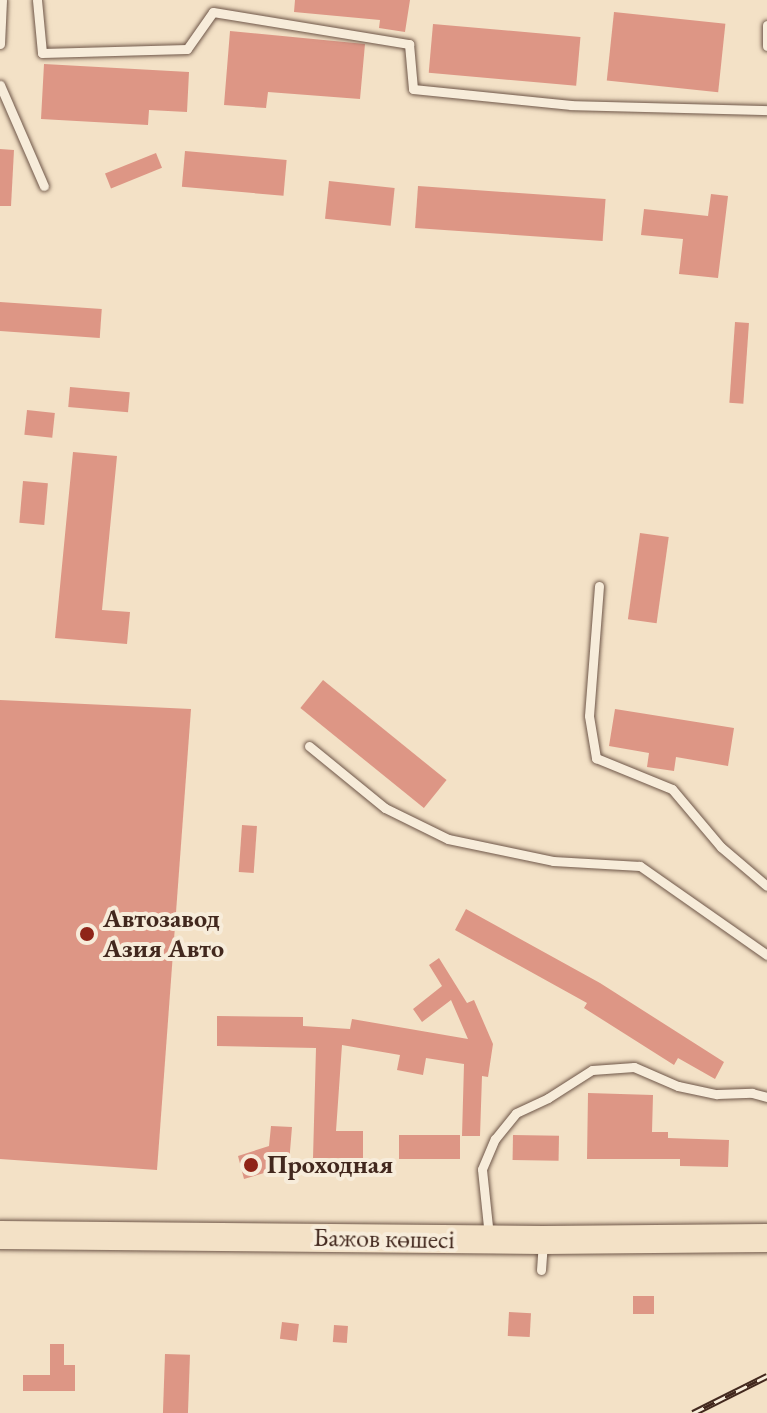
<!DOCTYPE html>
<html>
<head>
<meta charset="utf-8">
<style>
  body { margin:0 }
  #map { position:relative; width:767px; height:1413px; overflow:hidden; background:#f3e1c6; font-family:"EB Garamond",serif }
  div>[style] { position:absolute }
  .building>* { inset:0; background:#dd9685; transform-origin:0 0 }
  .roads { filter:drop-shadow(0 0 2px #6e5648) drop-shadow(0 0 2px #6e5648) }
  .service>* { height:9px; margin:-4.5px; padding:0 4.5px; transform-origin:4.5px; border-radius:4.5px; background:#f7ecda }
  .primary>* { height:28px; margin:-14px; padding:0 14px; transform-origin:14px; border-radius:14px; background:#f3e1c6 }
  .rail>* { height:7px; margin-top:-3.5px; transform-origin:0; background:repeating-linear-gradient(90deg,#f7ecda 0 12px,#42281e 0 24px); box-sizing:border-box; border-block:2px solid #42281e }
  .dots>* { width:22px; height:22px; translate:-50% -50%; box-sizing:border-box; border:4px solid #f7ecda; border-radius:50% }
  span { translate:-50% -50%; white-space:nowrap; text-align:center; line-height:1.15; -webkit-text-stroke:8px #f7ecda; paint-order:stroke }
  .poi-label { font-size:26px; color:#42281e; font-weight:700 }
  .left { translate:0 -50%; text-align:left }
  .street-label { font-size:26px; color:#42281e }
</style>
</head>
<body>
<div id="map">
  <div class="building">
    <i style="clip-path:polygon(295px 0,410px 0,405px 32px,379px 28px,380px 20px,294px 12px)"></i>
    <i style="left:614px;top:12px;width:112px;height:69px;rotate:6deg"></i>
    <i style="left:433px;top:24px;width:148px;height:49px;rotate:5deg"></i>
    <i style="clip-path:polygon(230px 31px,365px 44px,360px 99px,268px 92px,266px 108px,224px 105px)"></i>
    <i style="clip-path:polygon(44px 64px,189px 72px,187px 112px,149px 110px,148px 125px,41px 119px)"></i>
    <i style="clip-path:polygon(0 149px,14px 150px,11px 206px,0 206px)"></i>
    <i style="left:185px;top:151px;width:102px;height:36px;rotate:5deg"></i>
    <i style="left:156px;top:153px;width:16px;height:55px;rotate:68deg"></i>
    <i style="left:329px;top:181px;width:66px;height:38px;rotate:6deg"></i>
    <i style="left:418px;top:186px;width:188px;height:42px;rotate:4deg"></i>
    <i style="clip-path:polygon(711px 194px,728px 196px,718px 278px,679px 274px,683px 239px,641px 235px,644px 209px,708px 216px)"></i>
    <i style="left:0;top:302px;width:102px;height:29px;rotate:4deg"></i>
    <i style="left:735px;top:322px;width:14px;height:81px;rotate:4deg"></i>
    <i style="left:70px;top:387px;width:60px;height:20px;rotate:5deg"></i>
    <i style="left:27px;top:410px;width:28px;height:25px;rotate:6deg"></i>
    <i style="clip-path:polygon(73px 452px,117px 456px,102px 610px,130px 612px,127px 644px,55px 638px)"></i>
    <i style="left:23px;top:481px;width:25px;height:42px;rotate:5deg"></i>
    <i style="left:640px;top:533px;width:29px;height:87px;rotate:8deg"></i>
    <i style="left:323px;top:680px;width:159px;height:36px;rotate:39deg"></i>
    <i style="clip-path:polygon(0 700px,191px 709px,157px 1170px,0 1159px)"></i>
    <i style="clip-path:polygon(615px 709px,734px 728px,728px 766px,676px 757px,674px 771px,647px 767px,649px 753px,609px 746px)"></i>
    <i style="left:242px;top:825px;width:15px;height:47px;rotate:4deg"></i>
    <i style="clip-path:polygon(466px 909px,600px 983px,724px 1062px,715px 1079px,678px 1058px,674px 1065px,584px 1008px,587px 1003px,455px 930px)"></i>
    <i style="clip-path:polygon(439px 958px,467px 1003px,474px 1000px,493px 1044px,488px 1077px,482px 1076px,480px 1136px,462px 1136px,464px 1064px,426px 1058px,423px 1075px,397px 1070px,400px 1055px,342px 1045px,336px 1131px,363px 1131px,363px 1158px,313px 1158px,316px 1048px,217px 1046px,217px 1016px,303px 1017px,303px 1026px,350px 1029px,352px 1019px,468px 1039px,451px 1000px,422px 1022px,413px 1009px,442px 986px,429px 965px)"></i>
    <i style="clip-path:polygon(588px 1093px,653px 1095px,652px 1132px,668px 1132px,668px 1138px,729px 1140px,728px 1167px,680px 1166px,680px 1159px,587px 1159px)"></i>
    <i style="clip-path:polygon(271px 1126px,292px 1127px,288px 1175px,264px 1173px,244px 1179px,238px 1156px,269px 1146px)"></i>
    <i style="left:399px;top:1135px;width:61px;height:24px"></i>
    <i style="left:513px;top:1135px;width:46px;height:25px;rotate:1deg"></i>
    <i style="left:633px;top:1296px;width:21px;height:18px"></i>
    <i style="left:509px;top:1312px;width:22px;height:24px;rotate:3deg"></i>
    <i style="left:282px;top:1322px;width:17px;height:17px;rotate:7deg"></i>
    <i style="left:334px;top:1325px;width:14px;height:17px;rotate:4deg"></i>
    <i style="clip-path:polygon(50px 1344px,64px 1344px,64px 1365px,75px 1365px,75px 1391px,23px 1391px,23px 1375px,50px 1375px)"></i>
    <i style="left:165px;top:1354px;width:25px;height:59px;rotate:2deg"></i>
  </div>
  <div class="roads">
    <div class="service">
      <i style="left:37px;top:0;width:53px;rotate:84.6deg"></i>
      <i style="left:42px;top:53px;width:145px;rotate:-1.6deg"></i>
      <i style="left:187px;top:49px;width:45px;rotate:-54.9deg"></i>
      <i style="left:213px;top:12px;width:199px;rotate:9.3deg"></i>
      <i style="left:409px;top:44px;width:45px;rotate:84.9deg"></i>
      <i style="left:413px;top:89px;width:159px;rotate:5.8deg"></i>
      <i style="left:571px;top:105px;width:196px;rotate:1.5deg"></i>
      <i style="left:767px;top:25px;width:21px;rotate:90deg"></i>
      <i style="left:0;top:44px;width:44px;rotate:-87.4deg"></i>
      <i style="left:0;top:85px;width:110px;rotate:66.5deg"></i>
      <i style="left:599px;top:586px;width:130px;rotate:94.4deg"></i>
      <i style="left:589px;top:716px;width:43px;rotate:80.5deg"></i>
      <i style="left:596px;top:758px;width:82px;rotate:22.2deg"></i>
      <i style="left:672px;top:789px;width:76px;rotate:49.8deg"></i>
      <i style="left:721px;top:847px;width:60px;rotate:40.3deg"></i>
      <i style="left:309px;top:746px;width:98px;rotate:39.2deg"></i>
      <i style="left:385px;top:808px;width:70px;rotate:26.2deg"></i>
      <i style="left:448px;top:839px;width:107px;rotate:11.8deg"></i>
      <i style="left:553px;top:861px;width:87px;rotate:3.3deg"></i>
      <i style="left:640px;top:866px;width:155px;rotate:35deg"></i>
      <i style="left:489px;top:1236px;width:67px;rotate:-96deg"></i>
      <i style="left:482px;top:1169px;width:33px;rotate:-67deg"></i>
      <i style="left:495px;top:1139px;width:33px;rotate:-51deg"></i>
      <i style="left:516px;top:1113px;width:35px;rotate:-25deg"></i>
      <i style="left:548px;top:1098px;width:52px;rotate:-32.5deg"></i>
      <i style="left:592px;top:1070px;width:42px;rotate:-4.1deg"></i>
      <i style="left:634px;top:1067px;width:48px;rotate:23.4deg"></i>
      <i style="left:678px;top:1086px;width:40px;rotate:12deg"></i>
      <i style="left:717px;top:1094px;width:35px;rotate:-2deg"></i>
      <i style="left:752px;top:1093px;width:16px;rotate:15deg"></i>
      <i style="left:541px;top:1270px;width:27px;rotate:-86deg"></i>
    </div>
    <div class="primary">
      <i style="left:0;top:1235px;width:543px;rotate:0.53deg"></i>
      <i style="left:543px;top:1240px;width:224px;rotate:-0.5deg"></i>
    </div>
  </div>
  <div class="rail">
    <i style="left:693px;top:1413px;width:83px;rotate:-26.6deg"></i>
  </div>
  <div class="dots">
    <i style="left:87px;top:934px;background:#8f2418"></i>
    <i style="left:251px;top:1165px;background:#8f2418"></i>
  </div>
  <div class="poi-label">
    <span class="left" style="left:103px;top:934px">Автозавод<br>Азия Авто</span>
    <span class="left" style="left:267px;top:1165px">Проходная</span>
  </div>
  <div class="street-label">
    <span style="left:384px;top:1239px;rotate:1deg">Бажов көшесі</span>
  </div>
</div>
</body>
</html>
